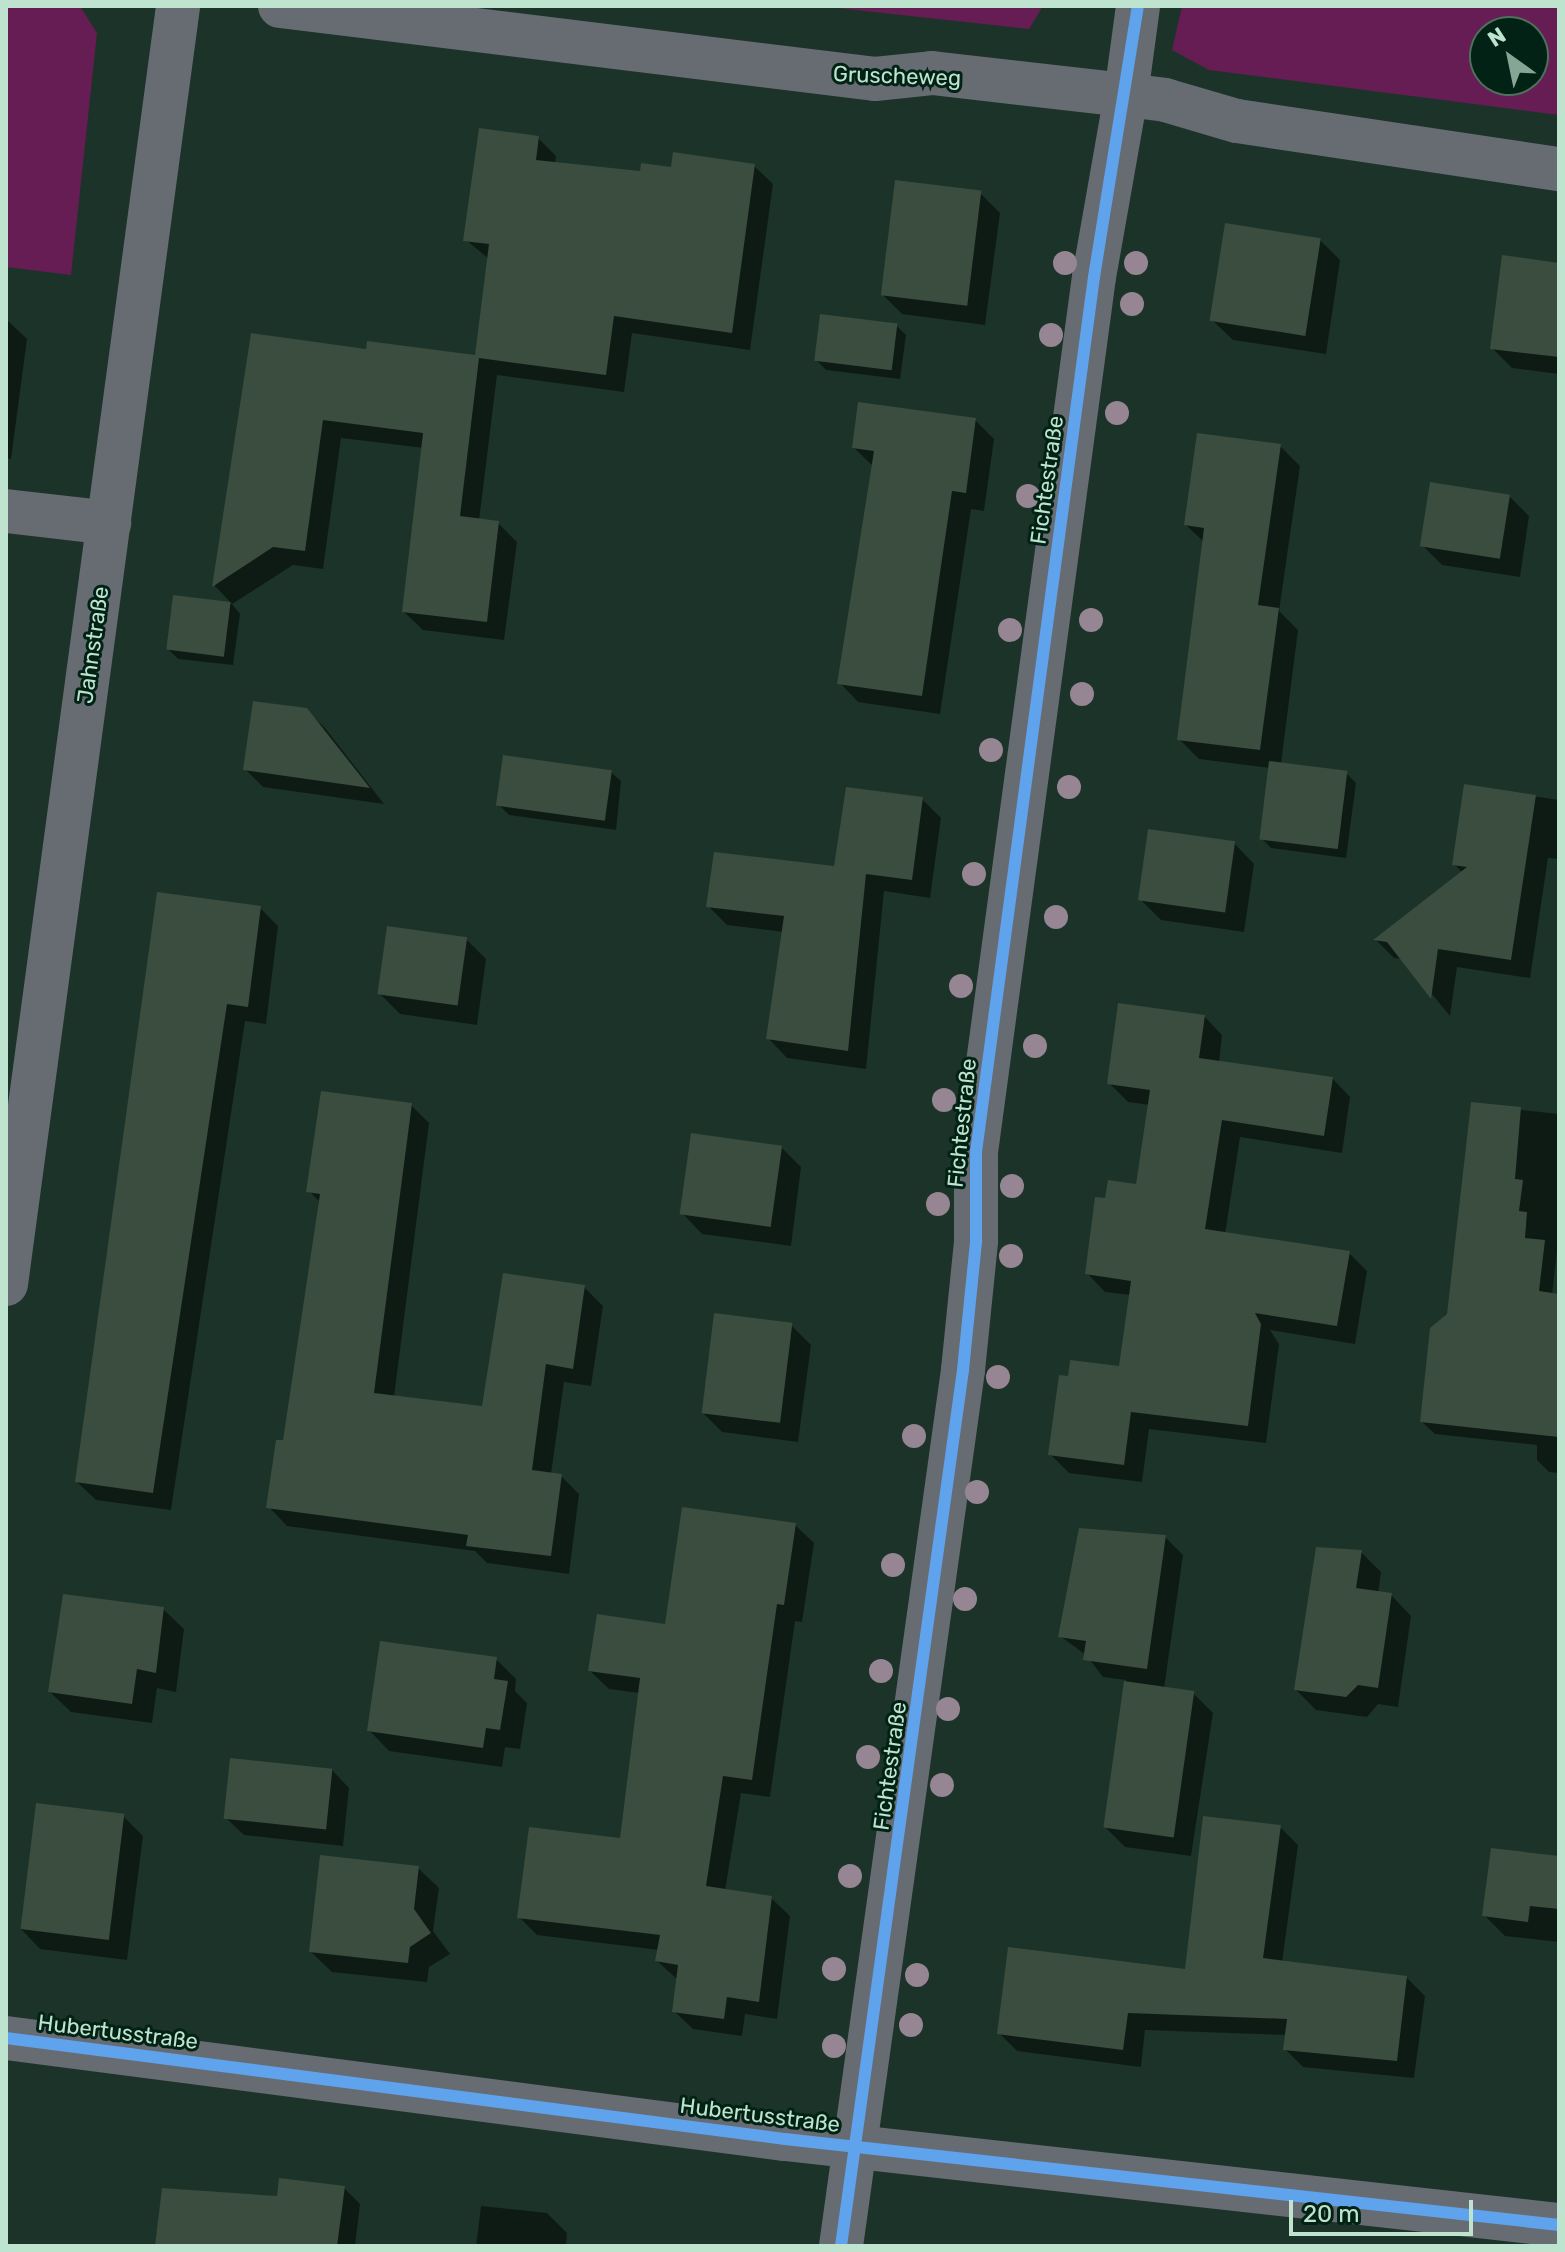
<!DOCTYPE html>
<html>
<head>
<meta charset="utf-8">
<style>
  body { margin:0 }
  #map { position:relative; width:1565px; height:2252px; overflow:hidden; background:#1c3329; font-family:Rubik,sans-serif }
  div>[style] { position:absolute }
  .green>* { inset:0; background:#661d53 }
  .shadow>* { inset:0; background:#0007 }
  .building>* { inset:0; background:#3a4d3e; transform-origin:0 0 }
  .minor>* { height:44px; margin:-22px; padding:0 22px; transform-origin:22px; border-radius:22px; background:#676b72 }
  .tertiary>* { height:44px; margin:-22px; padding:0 22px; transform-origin:22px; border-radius:22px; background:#676b72 }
  .cycleway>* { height:12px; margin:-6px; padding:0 6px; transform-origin:6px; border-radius:6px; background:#60a3ed }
  .trees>* { width:24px; height:24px; margin:-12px; border-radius:50%; background:#968592 }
  span { translate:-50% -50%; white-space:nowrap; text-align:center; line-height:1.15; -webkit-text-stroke:6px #012214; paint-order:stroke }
  .street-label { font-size:22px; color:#bee4cf }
  .frame { position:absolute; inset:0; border:8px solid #bee4cf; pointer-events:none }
  .north { position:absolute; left:1469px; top:16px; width:80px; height:80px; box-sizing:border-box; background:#012214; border:2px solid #4d705f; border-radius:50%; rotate:327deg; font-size:22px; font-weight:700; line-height:32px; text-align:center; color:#bee4cf }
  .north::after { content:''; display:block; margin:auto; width:28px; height:36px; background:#85a695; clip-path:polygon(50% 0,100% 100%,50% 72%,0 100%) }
  .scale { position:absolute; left:1289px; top:2200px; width:184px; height:36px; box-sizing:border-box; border:4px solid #bee4cf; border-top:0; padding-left:10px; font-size:24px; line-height:28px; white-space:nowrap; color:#bee4cf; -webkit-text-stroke:6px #012214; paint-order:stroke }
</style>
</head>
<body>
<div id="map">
  <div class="green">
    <i style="clip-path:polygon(6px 6px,80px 6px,97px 33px,71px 275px,6px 267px)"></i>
    <i style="clip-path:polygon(819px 6px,1043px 6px,1029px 29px)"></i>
    <i style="clip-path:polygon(evenodd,1182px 6px,1559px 6px,1559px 115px,1209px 70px,1172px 50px,1182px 6px,1485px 32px,1533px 32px,1533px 80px,1485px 80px,1485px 32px)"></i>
  </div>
  <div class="shadow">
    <i style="clip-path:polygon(538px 138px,556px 156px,555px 164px,642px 173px,754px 166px,773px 184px,750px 350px,632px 333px,624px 392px,497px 375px,479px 521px,498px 523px,517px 542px,504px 640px,423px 630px,404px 612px,424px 448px,341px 438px,323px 569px,293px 565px,232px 604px,215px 586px,253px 336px,368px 351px,477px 357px,489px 259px,466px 240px)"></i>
    <i style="clip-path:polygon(980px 193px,1000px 213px,985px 325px,902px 314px,882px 294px)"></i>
    <i style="clip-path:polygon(1320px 240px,1340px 260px,1326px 354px,1233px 340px,1212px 320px)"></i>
    <i style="clip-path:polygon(1559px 265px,1559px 374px,1512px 368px,1492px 348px)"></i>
    <i style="clip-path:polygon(6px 319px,27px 339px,11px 459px,6px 458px)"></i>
    <i style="clip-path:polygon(896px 325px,906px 335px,900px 379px,826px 370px,816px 360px)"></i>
    <i style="clip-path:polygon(975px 420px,994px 439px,984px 511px,971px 509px,940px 714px,858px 702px,840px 683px,874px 467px,854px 448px)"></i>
    <i style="clip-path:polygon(1280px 446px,1300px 466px,1279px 611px,1298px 630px,1281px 764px,1346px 773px,1356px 783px,1346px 858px,1271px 848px,1261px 838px,1270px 768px,1199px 759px,1179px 739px,1205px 543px,1186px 525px)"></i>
    <i style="clip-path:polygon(1509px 496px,1529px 516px,1520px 577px,1442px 565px,1422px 545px)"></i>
    <i style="clip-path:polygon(175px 597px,232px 604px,240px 614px,233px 665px,178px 659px,168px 649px)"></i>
    <i style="clip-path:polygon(306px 710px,325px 728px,384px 804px,263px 787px,245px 769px)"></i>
    <i style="clip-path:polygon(611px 772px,621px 781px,616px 830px,509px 815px,499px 805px)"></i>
    <i style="clip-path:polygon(1465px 786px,1559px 800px,1559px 859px,1548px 858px,1530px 978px,1457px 967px,1450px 1016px,1403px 959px,1394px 958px,1376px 940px,1462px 872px,1454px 864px)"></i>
    <i style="clip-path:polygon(922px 799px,941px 818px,930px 898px,884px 891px,866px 1069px,787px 1058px,769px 1039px,784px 932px,727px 925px,708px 906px,836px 869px)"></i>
    <i style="clip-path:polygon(1234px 843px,1254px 864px,1244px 932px,1161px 920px,1141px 900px)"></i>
    <i style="clip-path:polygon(159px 894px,260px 908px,278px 926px,266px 1024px,245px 1021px,171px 1510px,96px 1500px,77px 1482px)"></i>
    <i style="clip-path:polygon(466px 939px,486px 959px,477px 1025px,400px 1014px,380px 994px)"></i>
    <i style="clip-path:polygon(1204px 1016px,1222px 1035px,1219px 1063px,1332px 1078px,1350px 1097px,1342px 1153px,1240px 1137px,1225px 1234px,1349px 1253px,1367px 1271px,1355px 1344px,1270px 1330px,1279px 1344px,1266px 1443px,1149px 1429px,1142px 1482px,1069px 1473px,1051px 1455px,1121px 1368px,1131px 1295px,1105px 1292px,1087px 1273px,1107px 1200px,1138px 1186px,1150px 1105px,1128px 1102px,1109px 1083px)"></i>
    <i style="clip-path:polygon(411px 1105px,429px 1123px,394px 1397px,484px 1408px,584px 1287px,603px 1306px,591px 1386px,564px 1382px,551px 1474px,561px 1476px,579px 1494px,569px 1574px,487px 1563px,475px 1551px,287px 1526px,269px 1507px,284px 1442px,321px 1203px,309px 1191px)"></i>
    <i style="clip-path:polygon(1473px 1105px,1559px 1114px,1559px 1234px,1552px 1295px,1559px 1296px,1559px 1473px,1549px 1472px,1537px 1460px,1537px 1445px,1435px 1434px,1422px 1422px,1449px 1315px)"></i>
    <i style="clip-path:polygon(781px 1147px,801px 1167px,791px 1246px,702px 1234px,682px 1213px)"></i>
    <i style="clip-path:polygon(791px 1325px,811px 1345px,798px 1442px,722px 1432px,702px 1412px)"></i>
    <i style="clip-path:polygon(795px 1525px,814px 1543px,802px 1622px,795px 1621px,770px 1797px,741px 1793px,725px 1891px,771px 1898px,790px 1916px,777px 2019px,745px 2014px,742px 2036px,693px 2029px,674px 2011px,678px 1980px,657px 1961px,659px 1950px,537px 1935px,519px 1917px,621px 1840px,640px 1693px,609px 1689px,590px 1671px,667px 1626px)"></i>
    <i style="clip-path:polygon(1165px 1537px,1183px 1555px,1164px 1689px,1193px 1693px,1213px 1713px,1191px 1856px,1125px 1847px,1105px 1827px,1126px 1680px,1103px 1677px,1086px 1655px,1060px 1636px)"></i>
    <i style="clip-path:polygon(1361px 1552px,1381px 1572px,1378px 1593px,1391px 1595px,1411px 1616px,1398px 1707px,1378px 1704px,1367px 1717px,1316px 1710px,1296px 1690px)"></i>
    <i style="clip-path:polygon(163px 1609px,184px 1629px,176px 1692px,157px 1688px,152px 1723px,71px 1712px,50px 1692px)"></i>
    <i style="clip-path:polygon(496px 1659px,516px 1679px,515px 1691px,527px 1703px,520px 1749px,505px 1747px,502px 1767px,389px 1751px,369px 1730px)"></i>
    <i style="clip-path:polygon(332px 1770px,349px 1788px,343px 1846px,244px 1835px,226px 1818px)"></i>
    <i style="clip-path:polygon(123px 1816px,143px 1836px,127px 1960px,40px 1949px,20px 1928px)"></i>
    <i style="clip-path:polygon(1280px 1827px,1298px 1845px,1282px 1963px,1407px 1978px,1425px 1996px,1414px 2078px,1303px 2067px,1285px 2049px,1287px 2035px,1145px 2030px,1141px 2067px,1017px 2051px,999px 2033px,1186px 1971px)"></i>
    <i style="clip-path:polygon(1559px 1858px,1559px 1942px,1505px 1936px,1485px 1916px)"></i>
    <i style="clip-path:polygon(418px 1868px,439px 1888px,433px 1931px,450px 1954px,429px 1967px,427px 1982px,332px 1972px,311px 1952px)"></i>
    <i style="clip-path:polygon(344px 2188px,360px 2204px,355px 2246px,157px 2246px,279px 2198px)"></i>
    <i style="clip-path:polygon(481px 2206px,547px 2213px,567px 2233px,566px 2246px,476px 2246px)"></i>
  </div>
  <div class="building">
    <i style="clip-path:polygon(479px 128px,539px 136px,536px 160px,640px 171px,641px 163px,671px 167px,673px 152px,755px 164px,732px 333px,614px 316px,606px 375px,479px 358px,460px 516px,499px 521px,487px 622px,402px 612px,423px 433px,323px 420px,305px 551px,273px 547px,212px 587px,251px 333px,366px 349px,367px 341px,475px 355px,489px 244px,463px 241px)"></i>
    <i style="left:895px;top:180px;width:87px;height:116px;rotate:7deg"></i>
    <i style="left:1225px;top:223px;width:97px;height:99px;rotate:9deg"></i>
    <i style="clip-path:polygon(1502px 255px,1559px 263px,1559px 357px,1490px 349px)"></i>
    <i style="left:820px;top:314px;width:78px;height:47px;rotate:7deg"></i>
    <i style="clip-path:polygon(858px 402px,976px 418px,966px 493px,952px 491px,922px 696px,837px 684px,874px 451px,852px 448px)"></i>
    <i style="clip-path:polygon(1197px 433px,1281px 444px,1258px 605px,1279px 608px,1260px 750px,1177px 740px,1204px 528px,1184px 525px)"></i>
    <i style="left:1430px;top:482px;width:81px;height:65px;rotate:9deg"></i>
    <i style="left:173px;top:595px;width:58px;height:55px;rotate:7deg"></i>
    <i style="clip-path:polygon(253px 701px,307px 708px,370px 788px,243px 770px)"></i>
    <i style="left:503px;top:755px;width:110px;height:51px;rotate:8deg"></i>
    <i style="left:1269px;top:761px;width:79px;height:79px;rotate:7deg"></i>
    <i style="clip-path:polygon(1464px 784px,1536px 795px,1511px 960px,1438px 949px,1431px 999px,1387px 942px,1373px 940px,1467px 867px,1452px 865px)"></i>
    <i style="clip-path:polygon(846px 787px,923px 797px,912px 880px,866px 874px,848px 1051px,766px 1039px,784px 916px,706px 907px,714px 852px,834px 866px)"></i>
    <i style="left:1148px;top:829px;width:88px;height:72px;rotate:8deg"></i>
    <i style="clip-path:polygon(157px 892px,261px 906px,248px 1007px,227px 1004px,153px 1493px,75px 1482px)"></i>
    <i style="left:387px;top:926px;width:81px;height:69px;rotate:8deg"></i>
    <i style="clip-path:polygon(1118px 1003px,1205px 1015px,1199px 1058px,1333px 1077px,1324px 1136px,1222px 1120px,1205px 1229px,1350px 1251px,1337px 1326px,1255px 1313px,1261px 1324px,1248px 1426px,1131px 1412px,1124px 1465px,1048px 1455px,1059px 1375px,1068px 1376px,1070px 1360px,1119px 1366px,1131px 1281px,1085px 1274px,1095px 1197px,1105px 1198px,1108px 1180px,1136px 1184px,1150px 1090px,1107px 1084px)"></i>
    <i style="clip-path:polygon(321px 1091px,412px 1103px,374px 1393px,482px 1406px,503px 1273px,585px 1285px,573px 1369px,546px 1364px,532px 1470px,562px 1474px,551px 1556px,466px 1546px,468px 1535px,266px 1508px,276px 1440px,283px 1440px,320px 1194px,306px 1192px)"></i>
    <i style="clip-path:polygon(1471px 1102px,1521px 1107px,1515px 1179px,1523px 1180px,1519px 1211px,1527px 1212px,1525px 1238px,1545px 1240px,1539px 1291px,1559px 1294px,1559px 1437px,1420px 1422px,1430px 1328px,1447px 1314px)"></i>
    <i style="left:691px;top:1133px;width:92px;height:82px;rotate:8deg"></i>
    <i style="left:714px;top:1313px;width:79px;height:101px;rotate:7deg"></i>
    <i style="clip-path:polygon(682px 1507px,796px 1523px,784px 1605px,777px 1604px,752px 1780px,723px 1776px,706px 1886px,772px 1896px,759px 2002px,727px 1997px,724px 2019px,672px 2012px,678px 1965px,655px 1961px,660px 1935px,517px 1918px,529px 1827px,620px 1838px,640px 1678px,588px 1671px,597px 1614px,665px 1624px)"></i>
    <i style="clip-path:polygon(1079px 1528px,1166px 1535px,1147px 1669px,1083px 1660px,1086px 1641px,1058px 1637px)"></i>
    <i style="clip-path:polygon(1316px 1547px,1362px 1550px,1356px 1588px,1392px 1593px,1378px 1688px,1358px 1685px,1346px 1697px,1294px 1690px)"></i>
    <i style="clip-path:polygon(63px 1594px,164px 1607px,156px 1673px,137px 1669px,132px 1704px,48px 1692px)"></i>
    <i style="clip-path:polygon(380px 1641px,497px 1657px,494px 1679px,508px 1681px,500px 1730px,486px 1728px,483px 1748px,367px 1731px)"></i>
    <i style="left:1124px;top:1681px;width:71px;height:148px;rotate:8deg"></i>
    <i style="left:230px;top:1758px;width:103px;height:61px;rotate:6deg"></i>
    <i style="left:36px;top:1803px;width:89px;height:127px;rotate:7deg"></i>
    <i style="clip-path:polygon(1203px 1816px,1281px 1825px,1263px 1958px,1407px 1976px,1397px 2061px,1283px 2050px,1287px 2019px,1128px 2013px,1123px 2050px,997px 2034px,1008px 1947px,1185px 1969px)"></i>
    <i style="clip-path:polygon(1491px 1848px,1559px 1856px,1559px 1909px,1530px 1906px,1528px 1922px,1482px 1916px)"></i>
    <i style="clip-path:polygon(320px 1855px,419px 1866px,414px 1909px,431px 1933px,410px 1947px,408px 1963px,309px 1952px)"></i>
    <i style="clip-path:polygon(279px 2178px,345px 2186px,337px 2246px,155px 2246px,162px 2188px,277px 2196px)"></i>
  </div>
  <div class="minor">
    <i style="left:6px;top:511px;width:104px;rotate:6.6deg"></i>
    <i style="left:6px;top:1284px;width:1290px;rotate:-82.33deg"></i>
    <i style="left:6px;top:2038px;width:786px;rotate:7.39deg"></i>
    <i style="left:785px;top:2139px;width:779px;rotate:6.34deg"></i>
    <i style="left:841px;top:2246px;width:884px;rotate:-82.07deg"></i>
    <i style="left:963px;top:1370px;width:130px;rotate:-84.2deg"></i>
    <i style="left:976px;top:1241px;width:89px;rotate:-90deg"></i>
    <i style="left:976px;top:1152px;width:883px;rotate:-82.32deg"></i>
    <i style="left:1094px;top:277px;width:185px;rotate:-80deg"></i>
    <i style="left:1126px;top:95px;width:39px;rotate:7deg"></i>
    <i style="left:1165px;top:100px;width:75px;rotate:16.3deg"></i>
    <i style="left:1237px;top:121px;width:326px;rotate:8.5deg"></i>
  </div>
  <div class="tertiary">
    <i style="left:280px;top:6px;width:599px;rotate:6.99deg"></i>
    <i style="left:875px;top:79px;width:57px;rotate:-6deg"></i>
    <i style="left:932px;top:73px;width:195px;rotate:6.5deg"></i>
    <i style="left:1126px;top:95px;width:90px;rotate:-82.3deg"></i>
  </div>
  <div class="cycleway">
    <i style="left:6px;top:2038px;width:786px;rotate:7.39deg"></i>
    <i style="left:785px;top:2139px;width:779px;rotate:6.34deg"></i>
    <i style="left:841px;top:2246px;width:884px;rotate:-82.07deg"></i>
    <i style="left:963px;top:1370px;width:130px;rotate:-84.2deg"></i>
    <i style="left:976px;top:1241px;width:89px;rotate:-90deg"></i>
    <i style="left:976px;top:1152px;width:883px;rotate:-82.32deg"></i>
    <i style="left:1094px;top:277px;width:275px;rotate:-80.8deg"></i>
  </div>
  <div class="trees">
    <i style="left:1065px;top:263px"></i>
    <i style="left:1136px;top:263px"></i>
    <i style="left:1132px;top:304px"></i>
    <i style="left:1051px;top:335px"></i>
    <i style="left:1117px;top:413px"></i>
    <i style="left:1028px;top:496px"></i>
    <i style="left:1091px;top:620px"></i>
    <i style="left:1010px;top:630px"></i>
    <i style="left:1082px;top:694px"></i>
    <i style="left:991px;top:750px"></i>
    <i style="left:1069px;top:787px"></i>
    <i style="left:974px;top:874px"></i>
    <i style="left:1056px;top:917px"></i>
    <i style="left:961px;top:986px"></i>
    <i style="left:1035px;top:1046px"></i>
    <i style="left:944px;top:1100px"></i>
    <i style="left:1012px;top:1186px"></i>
    <i style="left:938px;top:1204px"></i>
    <i style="left:1011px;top:1256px"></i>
    <i style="left:998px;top:1377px"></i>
    <i style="left:914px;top:1436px"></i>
    <i style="left:977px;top:1492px"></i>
    <i style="left:893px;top:1565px"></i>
    <i style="left:965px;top:1599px"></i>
    <i style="left:881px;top:1671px"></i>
    <i style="left:948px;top:1709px"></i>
    <i style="left:868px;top:1757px"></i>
    <i style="left:942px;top:1785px"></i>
    <i style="left:850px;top:1876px"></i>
    <i style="left:834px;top:1969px"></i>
    <i style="left:917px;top:1975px"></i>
    <i style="left:911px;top:2025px"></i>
    <i style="left:834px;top:2046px"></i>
  </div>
  <div class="street-label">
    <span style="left:897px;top:76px;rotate:2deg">Gruscheweg</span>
    <span style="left:1047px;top:480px;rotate:-82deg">Fichtestraße</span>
    <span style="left:93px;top:645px;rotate:-82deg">Jahnstraße</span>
    <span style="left:962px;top:1123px;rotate:-84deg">Fichtestraße</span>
    <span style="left:890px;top:1766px;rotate:-82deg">Fichtestraße</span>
    <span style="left:118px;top:2032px;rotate:7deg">Hubertusstraße</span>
    <span style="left:760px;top:2115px;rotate:7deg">Hubertusstraße</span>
  </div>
  <div class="frame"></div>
  <div class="north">N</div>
  <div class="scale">20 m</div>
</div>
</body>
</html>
